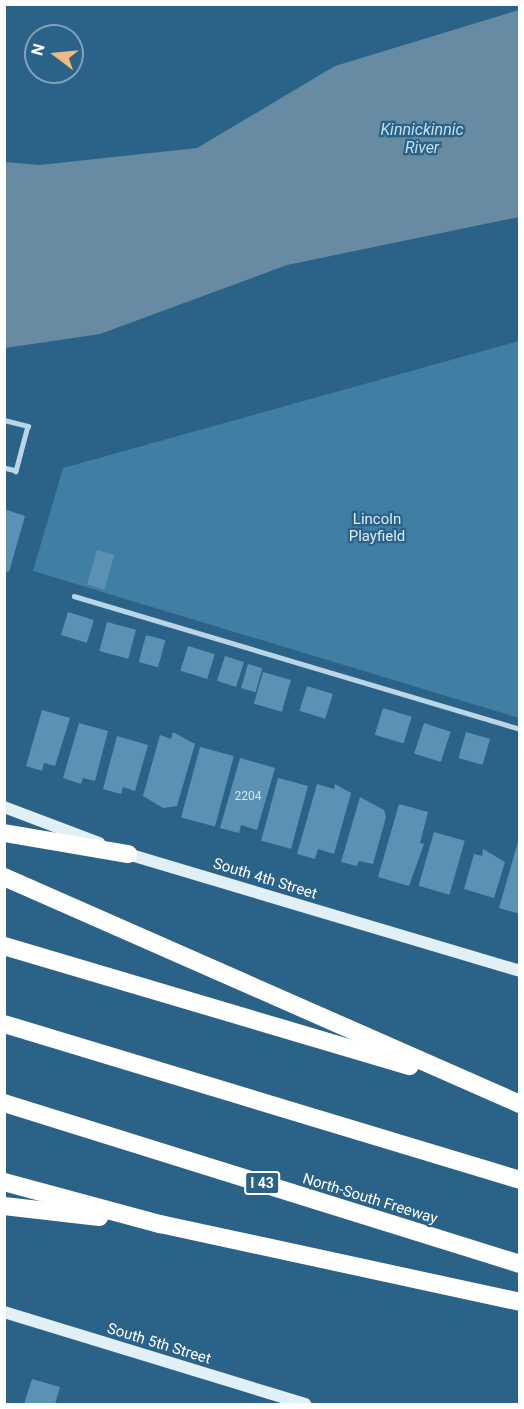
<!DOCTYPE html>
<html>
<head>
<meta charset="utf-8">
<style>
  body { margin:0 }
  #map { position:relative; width:524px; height:1409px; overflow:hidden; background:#2b6388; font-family:Roboto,sans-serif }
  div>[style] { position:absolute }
  .green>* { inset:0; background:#407ea4 }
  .water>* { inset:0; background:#678ba3 }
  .building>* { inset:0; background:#5b91b3; transform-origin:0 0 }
  .lane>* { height:4.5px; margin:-2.25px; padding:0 2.25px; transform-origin:2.25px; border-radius:2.25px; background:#b8d6e8 }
  .secondary>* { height:12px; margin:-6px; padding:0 6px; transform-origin:6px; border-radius:6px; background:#e1eff7 }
  .highway>* { height:18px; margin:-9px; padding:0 9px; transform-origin:9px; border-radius:9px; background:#fff }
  span { translate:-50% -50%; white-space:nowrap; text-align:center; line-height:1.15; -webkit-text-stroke:4.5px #2b6388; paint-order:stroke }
  .number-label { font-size:12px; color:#d6e4ec }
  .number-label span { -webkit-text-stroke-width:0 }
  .shield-label span { padding:2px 4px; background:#2b6388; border:2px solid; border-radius:4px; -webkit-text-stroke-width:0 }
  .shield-label { font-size:14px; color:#fff; font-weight:700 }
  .park-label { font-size:15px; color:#dbecf6 }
  .street-label { font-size:15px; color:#fff }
  .water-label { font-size:16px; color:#c4dfef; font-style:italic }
  .frame { position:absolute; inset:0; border:6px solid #fff; pointer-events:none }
  .north { position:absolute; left:24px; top:24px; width:60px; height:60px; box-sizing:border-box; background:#2b6388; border:2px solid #80a1b8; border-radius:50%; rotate:286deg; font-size:16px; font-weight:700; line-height:24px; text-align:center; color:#fff }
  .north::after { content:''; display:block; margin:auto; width:21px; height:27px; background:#edbb80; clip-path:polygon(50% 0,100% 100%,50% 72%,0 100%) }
</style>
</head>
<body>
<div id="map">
  <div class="green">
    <i style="clip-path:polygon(519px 341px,519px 718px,33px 571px,63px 468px)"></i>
  </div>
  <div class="water">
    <i style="clip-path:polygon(519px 10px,519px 217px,287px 265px,100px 334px,5px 348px,5px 162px,40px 165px,197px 148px,335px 66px)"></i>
  </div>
  <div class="building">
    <i style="clip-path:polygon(4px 509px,25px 516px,9px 572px,4px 571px)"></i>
    <i style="left:97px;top:550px;width:18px;height:36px;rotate:16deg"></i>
    <i style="left:68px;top:612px;width:27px;height:24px;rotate:17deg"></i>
    <i style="left:107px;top:622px;width:30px;height:30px;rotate:15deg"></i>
    <i style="left:146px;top:635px;width:20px;height:28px;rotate:15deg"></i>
    <i style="left:188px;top:646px;width:28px;height:26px;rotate:17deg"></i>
    <i style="left:225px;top:656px;width:20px;height:26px;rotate:18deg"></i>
    <i style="left:248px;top:664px;width:15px;height:25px;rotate:16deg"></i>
    <i style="left:263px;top:672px;width:29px;height:33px;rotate:16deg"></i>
    <i style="left:307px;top:686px;width:27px;height:26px;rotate:17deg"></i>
    <i style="left:383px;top:708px;width:30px;height:28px;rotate:17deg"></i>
    <i style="clip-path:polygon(42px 710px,70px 718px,55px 766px,44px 763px,42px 771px,26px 766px)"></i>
    <i style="clip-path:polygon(79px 723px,108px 731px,95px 781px,83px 778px,81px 784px,63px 778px)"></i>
    <i style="left:424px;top:723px;width:28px;height:32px;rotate:18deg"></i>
    <i style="clip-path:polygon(173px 732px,195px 744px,177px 806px,163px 808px,143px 796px,160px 735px,171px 739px)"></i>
    <i style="left:466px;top:732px;width:25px;height:27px;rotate:16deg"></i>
    <i style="clip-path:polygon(117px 736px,148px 745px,135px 791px,123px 787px,121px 794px,103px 789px)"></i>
    <i style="left:200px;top:747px;width:35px;height:73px;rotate:15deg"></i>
    <i style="clip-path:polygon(240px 758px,275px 768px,257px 830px,241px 825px,239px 833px,220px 828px)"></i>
    <i style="left:278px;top:778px;width:31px;height:65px;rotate:15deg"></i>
    <i style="clip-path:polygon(317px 784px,334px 789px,335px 784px,351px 793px,334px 854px,318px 849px,315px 859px,297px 854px)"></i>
    <i style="clip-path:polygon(360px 797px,384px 810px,386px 817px,373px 864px,359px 861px,357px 866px,341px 862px)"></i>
    <i style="clip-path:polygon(399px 804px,428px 812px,420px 843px,424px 844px,409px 886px,378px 877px)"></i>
    <i style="left:434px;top:832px;width:32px;height:56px;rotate:16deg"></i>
    <i style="clip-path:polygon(520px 835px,520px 914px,499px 908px)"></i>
    <i style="clip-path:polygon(483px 849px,505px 862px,494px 898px,464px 889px,474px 854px,482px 856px)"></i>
    <i style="clip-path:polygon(32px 1379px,60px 1387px,55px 1404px,24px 1404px)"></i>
  </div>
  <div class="lane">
    <i style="left:234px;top:4px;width:22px"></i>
    <i style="left:4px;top:420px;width:25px;rotate:14deg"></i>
    <i style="left:28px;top:426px;width:47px;rotate:104.9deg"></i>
    <i style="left:16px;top:471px;width:12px;rotate:-166deg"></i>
    <i style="left:74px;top:596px;width:465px;rotate:16.6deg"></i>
  </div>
  <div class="secondary">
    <i style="left:4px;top:807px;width:102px;rotate:20.8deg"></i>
    <i style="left:121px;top:852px;width:416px;rotate:16.6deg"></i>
    <i style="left:4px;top:1312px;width:315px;rotate:17deg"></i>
  </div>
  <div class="highway">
    <i style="left:4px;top:833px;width:126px;rotate:9.6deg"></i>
    <i style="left:4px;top:877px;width:564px;rotate:23.75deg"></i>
    <i style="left:4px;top:946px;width:423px;rotate:16.5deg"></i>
    <i style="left:4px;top:1024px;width:539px;rotate:16.82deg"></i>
    <i style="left:4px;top:1103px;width:541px;rotate:17.33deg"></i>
    <i style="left:4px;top:1182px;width:162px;rotate:15.1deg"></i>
    <i style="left:160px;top:1224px;width:368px;rotate:12.2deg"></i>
    <i style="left:4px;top:1206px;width:96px;rotate:6.6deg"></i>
  </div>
  <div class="number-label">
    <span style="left:248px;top:797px">2204</span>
  </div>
  <div class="shield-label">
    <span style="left:262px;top:1183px">I 43</span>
  </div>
  <div class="park-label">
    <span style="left:377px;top:528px">Lincoln<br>Playfield</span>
  </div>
  <div class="street-label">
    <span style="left:265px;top:879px;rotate:17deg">South 4th Street</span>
    <span style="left:370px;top:1199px;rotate:17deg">North-South Freeway</span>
    <span style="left:159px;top:1344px;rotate:17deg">South 5th Street</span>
  </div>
  <div class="water-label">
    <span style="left:422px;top:139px">Kinnickinnic<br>River</span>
  </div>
  <div class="frame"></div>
  <div class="north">N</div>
</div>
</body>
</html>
